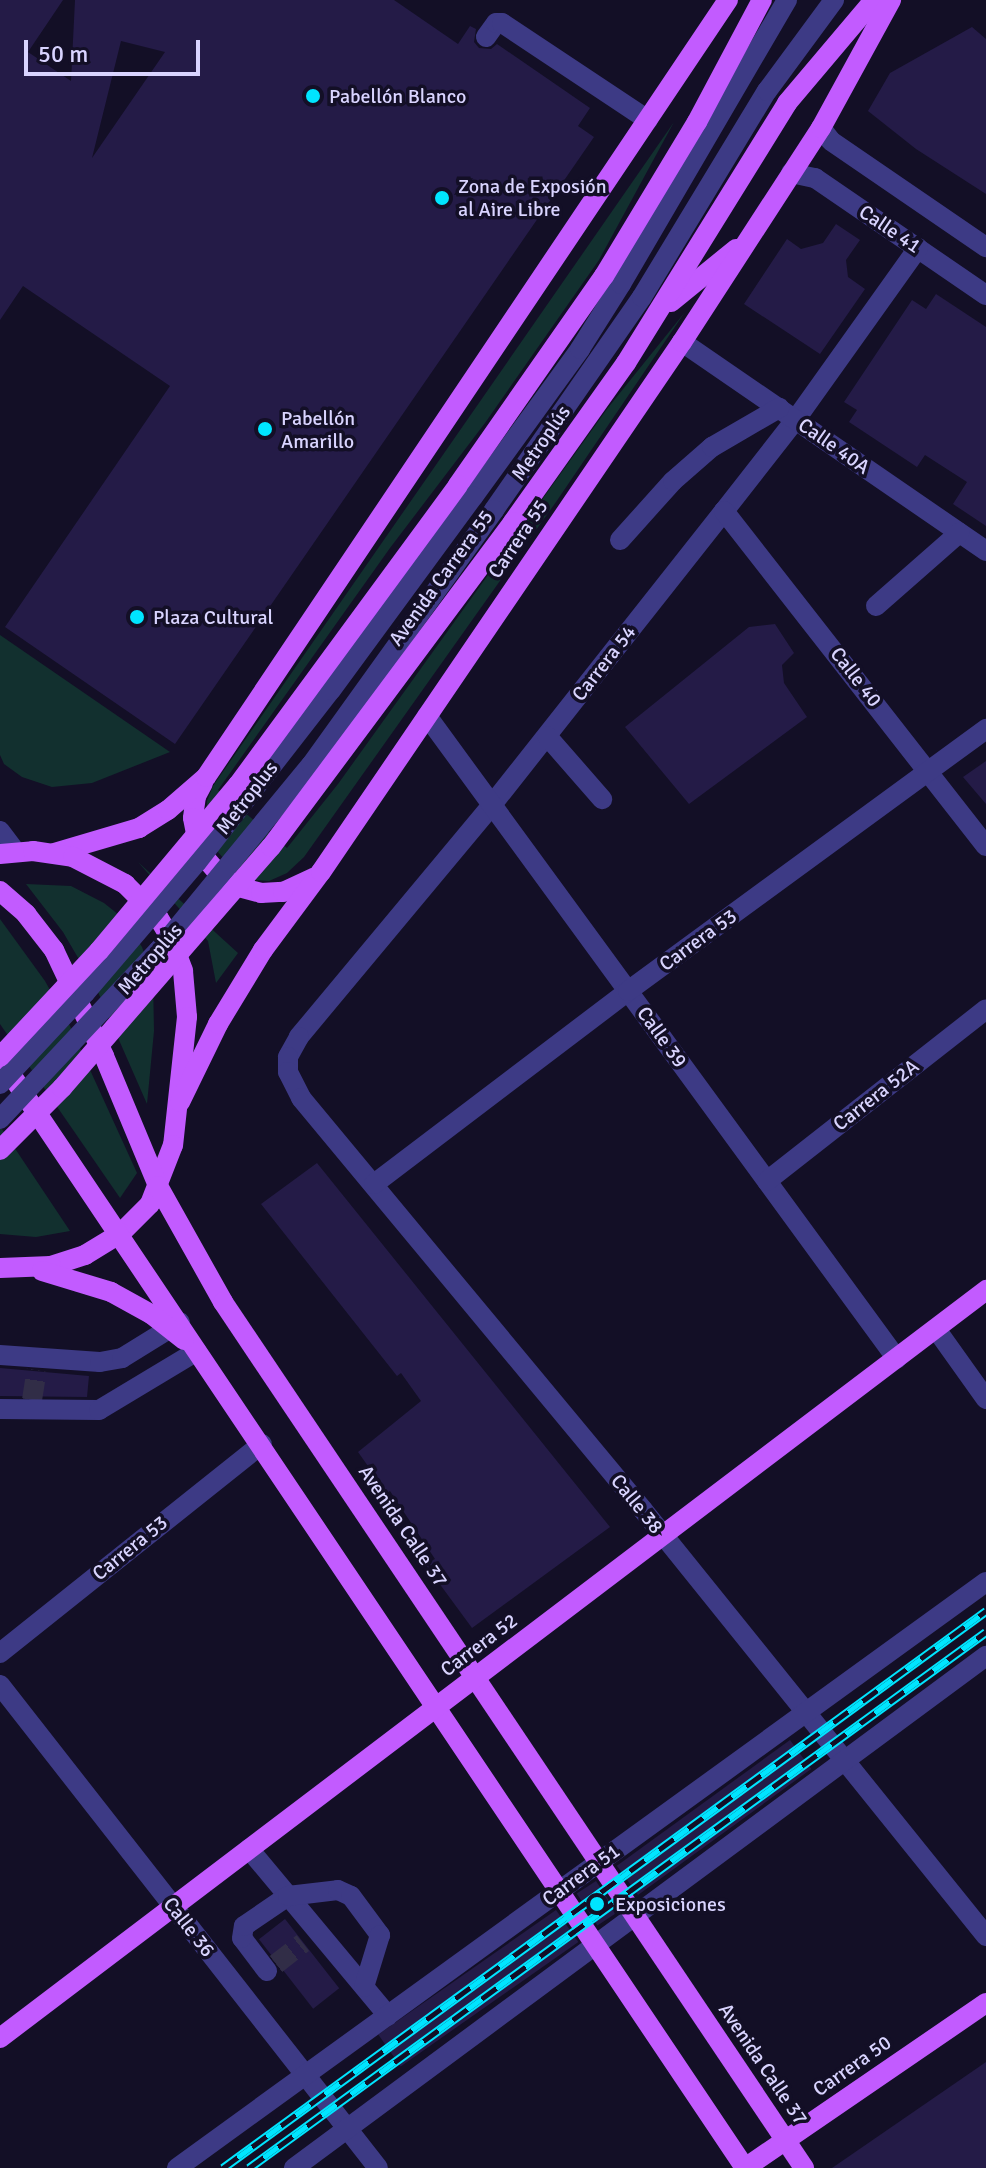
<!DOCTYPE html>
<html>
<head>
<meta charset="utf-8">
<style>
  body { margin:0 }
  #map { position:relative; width:986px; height:2168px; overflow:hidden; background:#130f26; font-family:Signika,sans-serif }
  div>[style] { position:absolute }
  .green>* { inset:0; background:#12302f }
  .building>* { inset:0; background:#241b47; transform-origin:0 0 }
  .minor-tunnel>* { height:20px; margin-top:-10px; transform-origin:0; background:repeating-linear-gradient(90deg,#312d47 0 20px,transparent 0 30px) }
  .minor>* { height:20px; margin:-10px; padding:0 10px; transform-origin:10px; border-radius:10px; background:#3d3a85 }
  .major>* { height:20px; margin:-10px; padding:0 10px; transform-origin:10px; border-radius:10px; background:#c25bff }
  .rail>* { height:9px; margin-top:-4.5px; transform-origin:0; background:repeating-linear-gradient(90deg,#130f26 0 18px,#00e5ff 0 36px); box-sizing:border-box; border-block:2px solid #00e5ff }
  .minor-bridge>* { height:20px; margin:-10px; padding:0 10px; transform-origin:10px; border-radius:10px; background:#3d3a85 }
  .major-bridge>* { height:20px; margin:-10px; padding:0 10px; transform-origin:10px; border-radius:10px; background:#c25bff }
  .dots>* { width:22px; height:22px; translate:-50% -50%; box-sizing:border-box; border:4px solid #130f26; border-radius:50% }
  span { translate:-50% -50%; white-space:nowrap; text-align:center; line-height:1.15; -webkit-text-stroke:7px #130f26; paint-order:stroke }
  .poi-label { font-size:20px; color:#d9d4ff }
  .left { translate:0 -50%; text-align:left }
  .street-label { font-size:20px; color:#d9d4ff }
  .scale { position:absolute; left:24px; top:40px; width:176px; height:36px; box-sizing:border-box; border:4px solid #d9d4ff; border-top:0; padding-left:10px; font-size:24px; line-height:28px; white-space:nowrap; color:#d9d4ff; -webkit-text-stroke:6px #130f26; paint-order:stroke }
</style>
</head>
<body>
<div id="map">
  <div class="green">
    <i style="clip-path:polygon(674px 122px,599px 260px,485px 423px,390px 548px,218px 790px,287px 848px,338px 784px,607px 409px,685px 312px,556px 502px,304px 857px,287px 873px,269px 881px,253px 880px,233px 869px,217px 851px,206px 823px,207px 801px,213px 786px)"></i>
    <i style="clip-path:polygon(0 635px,170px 752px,92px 783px,52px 787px,22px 777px,4px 764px,0 755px)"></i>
    <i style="clip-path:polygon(138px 862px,238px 953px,216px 983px,208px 941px)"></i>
    <i style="clip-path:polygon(26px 884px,71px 886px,104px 903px,124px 919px,142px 947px,153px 978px,154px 1031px,147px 1104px,98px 992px,63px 932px)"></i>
    <i style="clip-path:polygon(0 919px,45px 981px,70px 1026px,137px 1173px,120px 1198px,0 1024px)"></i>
    <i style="clip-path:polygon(0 1126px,70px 1231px,36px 1237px,0 1234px)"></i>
  </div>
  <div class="building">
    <i style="clip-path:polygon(evenodd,0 0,63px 0,28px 52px,71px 81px,75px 0,394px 0,458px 44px,470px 26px,476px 29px,474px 42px,479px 48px,491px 49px,497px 44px,590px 108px,578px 126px,594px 137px,175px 744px,5px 627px,170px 386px,23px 286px,0 320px,0 0,121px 41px,165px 52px,92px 158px,121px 41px)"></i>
    <i style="clip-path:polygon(972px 27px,986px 39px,986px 194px,916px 149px,868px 111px,890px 73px)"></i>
    <i style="clip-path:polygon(836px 224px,860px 240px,846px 260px,848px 277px,865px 289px,820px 354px,744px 304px,787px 239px,801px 249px,823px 243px)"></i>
    <i style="clip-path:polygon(936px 294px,986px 327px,986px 526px,953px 504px,967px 482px,925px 455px,917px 467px,849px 422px,857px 410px,844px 402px,912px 300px,926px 309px)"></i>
    <i style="clip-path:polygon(775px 624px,794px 653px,782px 665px,784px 683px,807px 717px,689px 804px,625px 727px,749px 627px)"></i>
    <i style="clip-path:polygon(986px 761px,986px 804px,963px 777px)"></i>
    <i style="clip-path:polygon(317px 1163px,610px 1527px,472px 1628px,425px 1564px,435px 1559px,390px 1491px,387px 1493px,358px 1452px,421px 1401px,401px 1373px,397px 1376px,261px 1204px)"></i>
    <i style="clip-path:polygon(0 1368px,89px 1376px,87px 1397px,0 1396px)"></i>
    <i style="left:790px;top:1740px;width:36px;height:214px;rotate:54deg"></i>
    <i style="left:596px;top:1881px;width:38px;height:23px;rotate:57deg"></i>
    <i style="left:556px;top:1910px;width:39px;height:217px;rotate:55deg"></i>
    <i style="left:285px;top:1919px;width:88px;height:33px;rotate:52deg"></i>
    <i style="clip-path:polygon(986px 2062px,986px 2168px,832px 2168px)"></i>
  </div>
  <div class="minor-tunnel">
    <i style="left:32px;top:1400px;width:30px;rotate:-81deg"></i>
    <i style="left:276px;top:1964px;width:34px;rotate:-38deg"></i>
  </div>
  <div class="minor">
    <i style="left:486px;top:37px;width:17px;rotate:-54deg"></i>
    <i style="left:496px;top:23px;width:6px"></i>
    <i style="left:502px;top:23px;width:175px;rotate:33.6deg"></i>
    <i style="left:821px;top:128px;width:16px;rotate:52deg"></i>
    <i style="left:831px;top:141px;width:188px;rotate:34.4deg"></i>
    <i style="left:791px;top:173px;width:25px;rotate:12deg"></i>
    <i style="left:815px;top:178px;width:207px;rotate:34.4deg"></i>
    <i style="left:918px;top:248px;width:210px;rotate:125.5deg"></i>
    <i style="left:796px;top:419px;width:117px;rotate:128deg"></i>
    <i style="left:724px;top:511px;width:375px;rotate:128.3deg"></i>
    <i style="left:492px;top:805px;width:302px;rotate:129.8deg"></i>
    <i style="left:299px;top:1037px;width:23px;rotate:119deg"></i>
    <i style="left:288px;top:1057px;width:15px;rotate:90deg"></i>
    <i style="left:288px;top:1072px;width:29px;rotate:63deg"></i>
    <i style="left:301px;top:1098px;width:535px;rotate:50.3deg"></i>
    <i style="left:643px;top:1510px;width:547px;rotate:51.16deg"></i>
    <i style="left:682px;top:342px;width:369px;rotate:34.5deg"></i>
    <i style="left:473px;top:497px;width:183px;rotate:-54.1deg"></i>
    <i style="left:580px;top:349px;width:77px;rotate:-57.8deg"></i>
    <i style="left:621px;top:284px;width:329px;rotate:-59.7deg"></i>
    <i style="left:494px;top:510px;width:259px;rotate:-55.2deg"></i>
    <i style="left:642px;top:297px;width:241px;rotate:-58.8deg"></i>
    <i style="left:767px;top:91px;width:113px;rotate:-53.6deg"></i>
    <i style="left:724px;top:511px;width:425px;rotate:52deg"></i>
    <i style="left:620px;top:540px;width:79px;rotate:-48.1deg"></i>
    <i style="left:673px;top:481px;width:52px;rotate:-41.1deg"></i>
    <i style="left:712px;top:447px;width:78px;rotate:-30.2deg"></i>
    <i style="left:876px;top:606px;width:111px;rotate:-41.3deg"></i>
    <i style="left:427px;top:716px;width:796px;rotate:53.84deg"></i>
    <i style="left:547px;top:736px;width:84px;rotate:48.9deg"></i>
    <i style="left:0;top:831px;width:26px;rotate:53deg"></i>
    <i style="left:767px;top:1181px;width:278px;rotate:-38.1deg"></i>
    <i style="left:374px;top:1184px;width:319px;rotate:-37.2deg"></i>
    <i style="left:628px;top:991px;width:444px;rotate:-36.2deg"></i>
    <i style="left:936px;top:1329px;width:86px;rotate:54.5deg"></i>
    <i style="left:0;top:1355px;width:100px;rotate:4deg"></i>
    <i style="left:100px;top:1362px;width:22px;rotate:-10deg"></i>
    <i style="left:122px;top:1358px;width:68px;rotate:-31.8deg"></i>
    <i style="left:0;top:1409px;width:99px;rotate:0.6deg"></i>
    <i style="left:99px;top:1410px;width:114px;rotate:-31deg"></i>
    <i style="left:0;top:1653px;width:335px;rotate:-38.6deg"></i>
    <i style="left:0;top:1685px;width:613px;rotate:51.95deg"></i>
    <i style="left:249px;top:1849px;width:217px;rotate:50.2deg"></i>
    <i style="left:267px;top:1971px;width:41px;rotate:-127.1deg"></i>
    <i style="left:242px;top:1938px;width:12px;rotate:-81deg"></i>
    <i style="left:244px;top:1926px;width:53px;rotate:-34.3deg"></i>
    <i style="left:288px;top:1896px;width:50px;rotate:-6.8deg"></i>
    <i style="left:338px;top:1890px;width:14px;rotate:25deg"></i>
    <i style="left:351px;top:1896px;width:49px;rotate:53.4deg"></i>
    <i style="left:380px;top:1935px;width:54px;rotate:107.1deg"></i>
    <i style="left:177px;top:2168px;width:999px;rotate:-35.92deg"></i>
    <i style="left:294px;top:2168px;width:861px;rotate:-36.5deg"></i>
  </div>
  <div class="major">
    <i style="left:671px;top:302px;width:84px;rotate:-39.2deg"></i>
    <i style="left:458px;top:485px;width:255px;rotate:-55.1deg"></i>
    <i style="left:604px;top:276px;width:180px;rotate:-58.9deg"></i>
    <i style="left:697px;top:122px;width:138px;rotate:-62deg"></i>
    <i style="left:513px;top:522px;width:195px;rotate:-54.6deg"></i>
    <i style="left:626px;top:363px;width:306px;rotate:-58.2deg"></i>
    <i style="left:787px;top:103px;width:135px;rotate:-49.8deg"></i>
    <i style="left:203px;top:783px;width:15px;rotate:118deg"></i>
    <i style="left:196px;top:796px;width:22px;rotate:98deg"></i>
    <i style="left:193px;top:818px;width:21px;rotate:79deg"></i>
    <i style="left:197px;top:839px;width:22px;rotate:66deg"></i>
    <i style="left:206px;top:859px;width:21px;rotate:49deg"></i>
    <i style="left:220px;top:875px;width:22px;rotate:32deg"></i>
    <i style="left:239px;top:887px;width:23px;rotate:15deg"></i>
    <i style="left:261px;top:893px;width:22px;rotate:-3deg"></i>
    <i style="left:283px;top:892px;width:35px;rotate:-25deg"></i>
    <i style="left:54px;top:853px;width:89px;rotate:-16.4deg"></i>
    <i style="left:139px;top:828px;width:34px;rotate:-32deg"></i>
    <i style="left:168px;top:810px;width:50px;rotate:-41deg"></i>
    <i style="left:206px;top:777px;width:936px;rotate:-56.11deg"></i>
    <i style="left:0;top:854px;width:33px;rotate:-5deg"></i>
    <i style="left:33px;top:851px;width:40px;rotate:8.5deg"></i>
    <i style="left:73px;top:857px;width:59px;rotate:27.4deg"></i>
    <i style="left:125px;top:884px;width:47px;rotate:45deg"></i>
    <i style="left:158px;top:917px;width:26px;rotate:59deg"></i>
    <i style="left:171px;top:939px;width:34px;rotate:69deg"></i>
    <i style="left:183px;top:971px;width:46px;rotate:85deg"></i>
    <i style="left:187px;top:1017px;width:129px;rotate:96.2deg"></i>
    <i style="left:173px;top:1145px;width:63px;rotate:111.3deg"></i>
    <i style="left:150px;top:1204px;width:41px;rotate:135deg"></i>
    <i style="left:121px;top:1233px;width:42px;rotate:148.6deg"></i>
    <i style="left:85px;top:1255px;width:36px;rotate:162deg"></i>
    <i style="left:51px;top:1266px;width:51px;rotate:177.8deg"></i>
    <i style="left:0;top:891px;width:35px;rotate:41deg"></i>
    <i style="left:26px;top:914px;width:46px;rotate:52.1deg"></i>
    <i style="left:54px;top:950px;width:117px;rotate:64.7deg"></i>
    <i style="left:104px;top:1056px;width:141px;rotate:67.4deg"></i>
    <i style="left:158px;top:1186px;width:133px;rotate:60.7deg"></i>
    <i style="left:223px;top:1302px;width:1043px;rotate:56.14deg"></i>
    <i style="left:2px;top:1061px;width:1333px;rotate:56.13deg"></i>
    <i style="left:180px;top:1102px;width:87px;rotate:-64deg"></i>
    <i style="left:218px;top:1024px;width:87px;rotate:-58.7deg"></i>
    <i style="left:263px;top:950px;width:97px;rotate:-53.4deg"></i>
    <i style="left:321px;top:872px;width:641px;rotate:-55.74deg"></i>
    <i style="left:682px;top:342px;width:255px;rotate:-57deg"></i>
    <i style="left:821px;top:128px;width:146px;rotate:-61.3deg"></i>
    <i style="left:42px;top:1271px;width:72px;rotate:16.9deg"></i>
    <i style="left:111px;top:1292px;width:46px;rotate:28.8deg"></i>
    <i style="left:151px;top:1314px;width:42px;rotate:38.2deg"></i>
    <i style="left:0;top:2038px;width:1238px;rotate:-37.18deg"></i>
    <i style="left:745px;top:2168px;width:292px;rotate:-34.4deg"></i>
  </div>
  <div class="rail">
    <i style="left:223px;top:2168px;width:945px;rotate:-36.13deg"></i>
    <i style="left:249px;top:2168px;width:911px;rotate:-36.03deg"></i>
  </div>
  <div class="minor-bridge">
    <i style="left:0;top:1084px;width:125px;rotate:-47deg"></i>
    <i style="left:85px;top:993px;width:172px;rotate:-49.5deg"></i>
    <i style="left:197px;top:862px;width:218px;rotate:-52.1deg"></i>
    <i style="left:331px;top:690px;width:240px;rotate:-53.7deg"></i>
    <i style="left:0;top:1119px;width:231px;rotate:-46.8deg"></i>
    <i style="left:158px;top:951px;width:241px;rotate:-50.6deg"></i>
    <i style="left:311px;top:765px;width:314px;rotate:-54.3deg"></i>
  </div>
  <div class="major-bridge">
    <i style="left:0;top:1057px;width:145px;rotate:-47deg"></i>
    <i style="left:99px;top:951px;width:217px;rotate:-50.1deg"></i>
    <i style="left:238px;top:785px;width:372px;rotate:-53.7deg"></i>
    <i style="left:0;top:1150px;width:88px;rotate:-45deg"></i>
    <i style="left:62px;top:1088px;width:319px;rotate:-49.1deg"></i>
    <i style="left:271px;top:847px;width:405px;rotate:-53.3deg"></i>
  </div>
  <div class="dots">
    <i style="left:313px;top:96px;background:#00e5ff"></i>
    <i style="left:442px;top:198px;background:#00e5ff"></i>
    <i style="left:265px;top:429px;background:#00e5ff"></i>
    <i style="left:137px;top:617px;background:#00e5ff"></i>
    <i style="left:597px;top:1904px;background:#00e5ff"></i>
  </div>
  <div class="poi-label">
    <span class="left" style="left:329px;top:96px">Pabellón Blanco</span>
    <span class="left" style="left:458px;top:198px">Zona de Exposión<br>al Aire Libre</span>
    <span class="left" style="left:281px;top:430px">Pabellón<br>Amarillo</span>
    <span class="left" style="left:153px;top:617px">Plaza Cultural</span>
    <span class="left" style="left:615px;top:1904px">Exposiciones</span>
  </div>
  <div class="street-label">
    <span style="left:890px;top:229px;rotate:34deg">Calle 41</span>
    <span style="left:541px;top:443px;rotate:-55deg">Metroplús</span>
    <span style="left:834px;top:446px;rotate:35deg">Calle 40A</span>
    <span style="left:518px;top:539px;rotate:-56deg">Carrera 55</span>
    <span style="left:441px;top:578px;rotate:-54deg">Avenida Carrera 55</span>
    <span style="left:604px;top:663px;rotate:-52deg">Carrera 54</span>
    <span style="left:856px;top:677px;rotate:52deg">Calle 40</span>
    <span style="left:247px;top:798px;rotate:-52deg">Metroplus</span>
    <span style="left:698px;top:940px;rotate:-36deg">Carrera 53</span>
    <span style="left:150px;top:959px;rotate:-49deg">Metroplús</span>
    <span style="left:662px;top:1037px;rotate:54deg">Calle 39</span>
    <span style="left:876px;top:1095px;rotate:-38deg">Carrera 52A</span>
    <span style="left:637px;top:1504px;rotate:51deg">Calle 38</span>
    <span style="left:403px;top:1526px;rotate:56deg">Avenida Calle 37</span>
    <span style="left:130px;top:1548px;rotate:-39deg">Carrera 53</span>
    <span style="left:479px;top:1645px;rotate:-37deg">Carrera 52</span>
    <span style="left:581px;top:1875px;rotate:-36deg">Carrera 51</span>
    <span style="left:189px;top:1927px;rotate:52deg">Calle 36</span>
    <span style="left:763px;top:2064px;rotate:56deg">Avenida Calle 37</span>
    <span style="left:852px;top:2066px;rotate:-35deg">Carrera 50</span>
  </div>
  <div class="scale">50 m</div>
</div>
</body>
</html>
